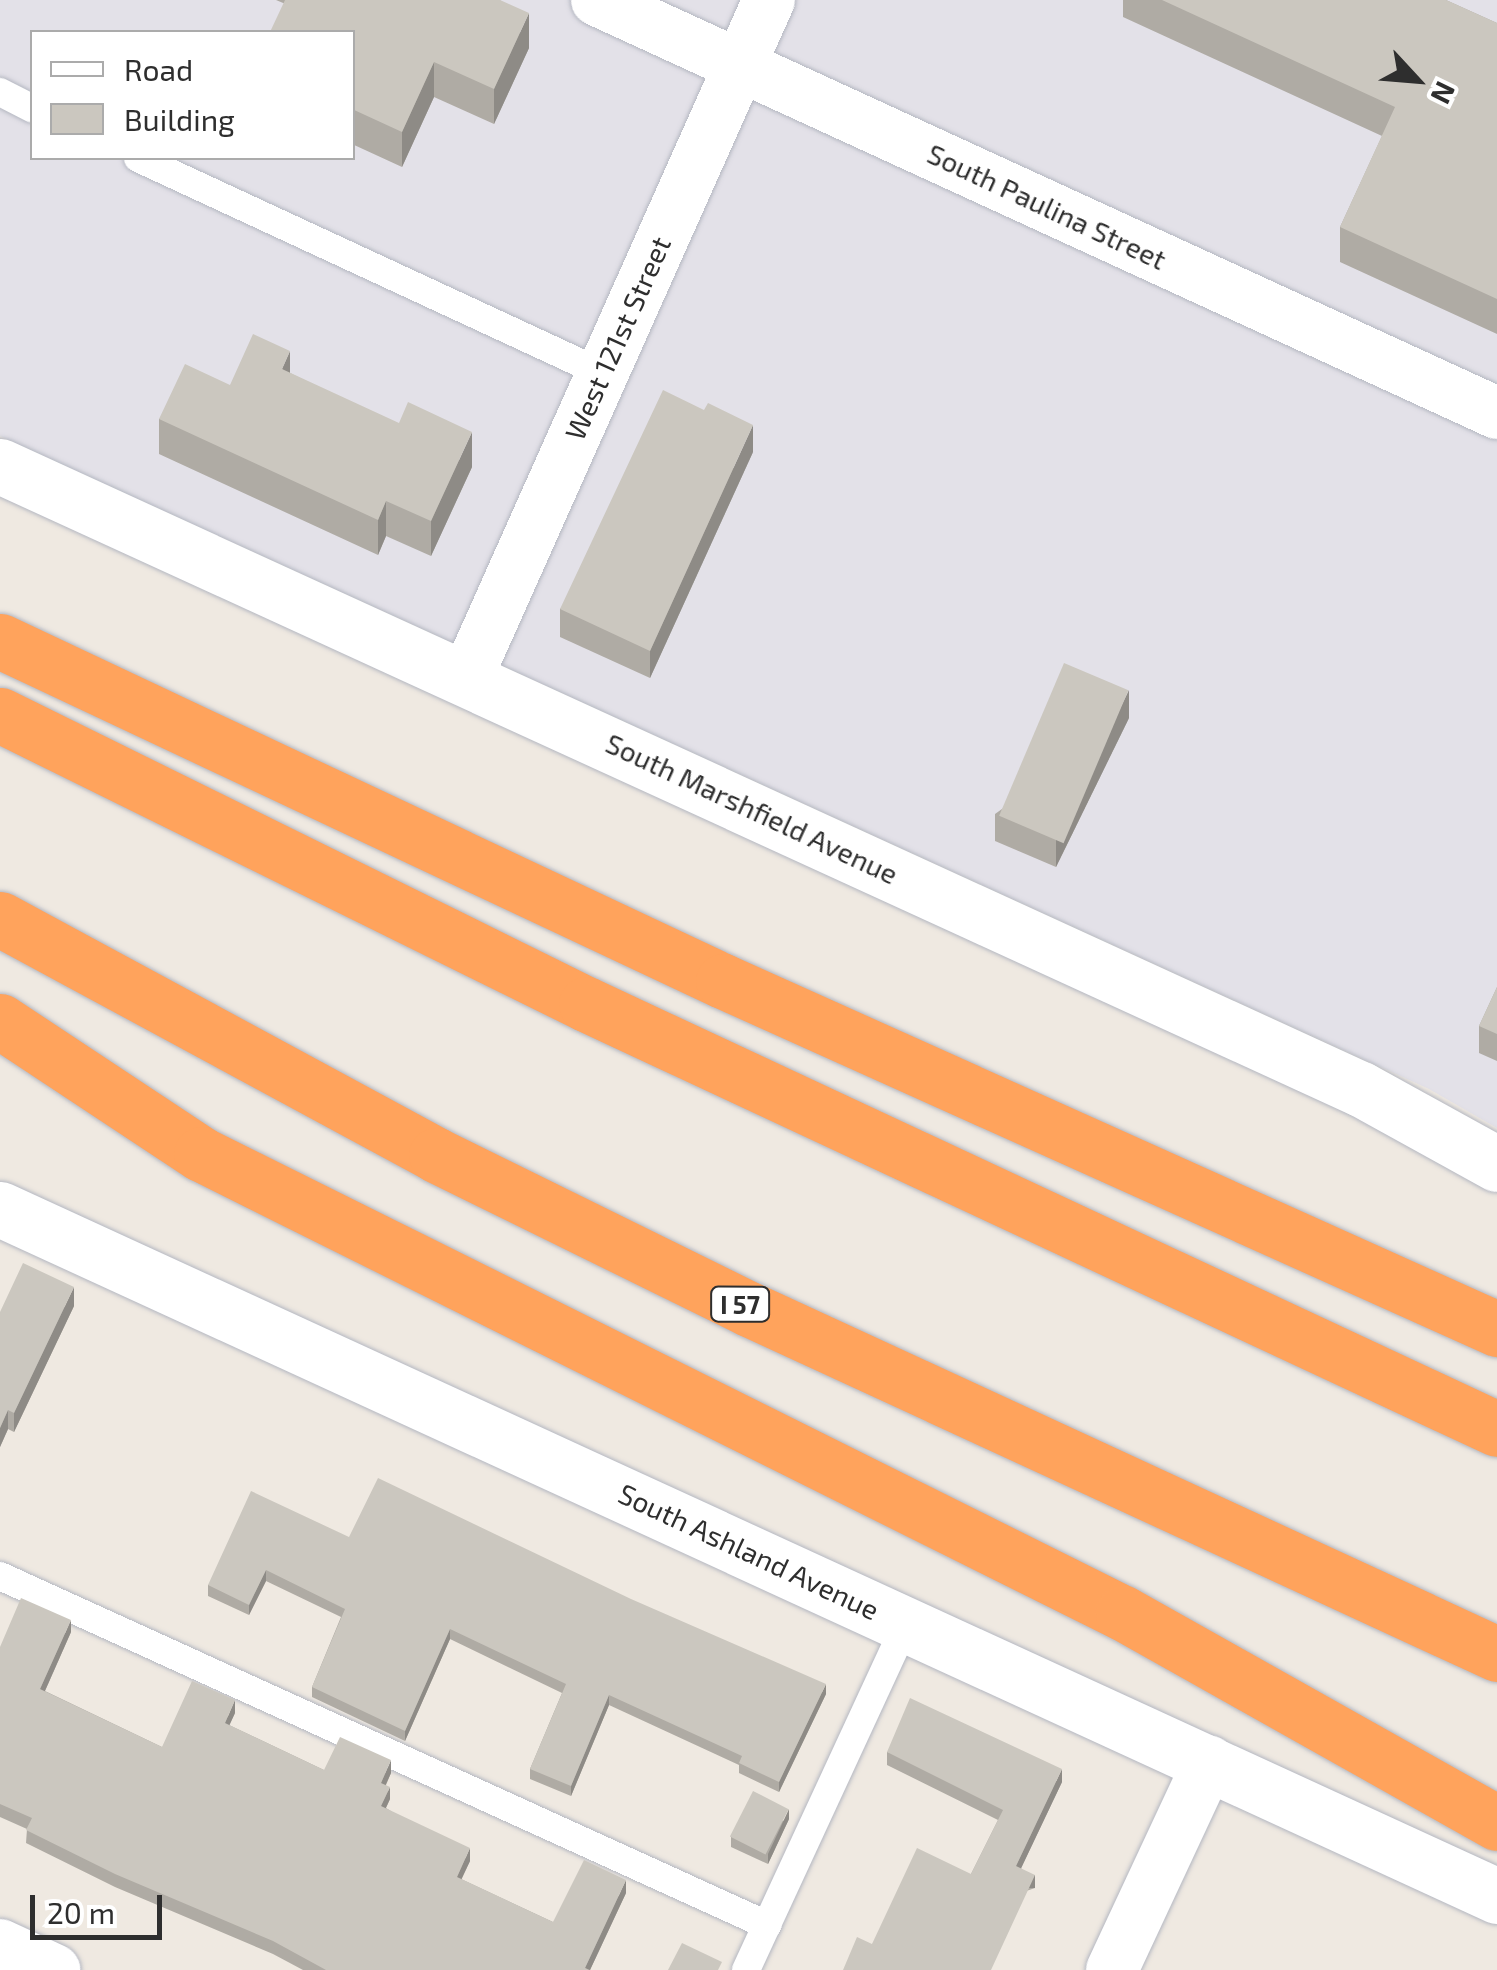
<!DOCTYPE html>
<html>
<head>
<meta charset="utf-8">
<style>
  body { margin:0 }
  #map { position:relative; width:1497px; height:1970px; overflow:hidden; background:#efe9e1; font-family:"Exo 2",sans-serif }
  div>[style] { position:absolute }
  .industrial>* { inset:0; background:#e3e1e8 }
  .roads { filter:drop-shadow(0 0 2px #b4b7c1) drop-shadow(0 0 2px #b4b7c1) }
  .lane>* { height:28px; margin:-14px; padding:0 14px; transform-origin:14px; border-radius:14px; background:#fff }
  .street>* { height:52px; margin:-26px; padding:0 26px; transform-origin:26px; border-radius:26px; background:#fff }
  .secondary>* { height:55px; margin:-27.5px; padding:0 27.5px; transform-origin:27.5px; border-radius:27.5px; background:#fff }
  .highway>* { height:55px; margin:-27.5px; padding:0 27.5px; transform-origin:27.5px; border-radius:27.5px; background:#ffa35c }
  .wall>* { inset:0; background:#afaba4 }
  .shaded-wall>* { inset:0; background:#8e8b86; transform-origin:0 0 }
  .building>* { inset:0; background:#cbc7bf; transform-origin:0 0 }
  span { translate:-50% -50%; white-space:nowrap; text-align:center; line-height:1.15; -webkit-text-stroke:10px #fff; paint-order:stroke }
  .shield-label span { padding:2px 8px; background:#fff; border:2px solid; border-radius:8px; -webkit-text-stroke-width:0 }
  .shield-label { font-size:25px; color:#2e2e2e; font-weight:700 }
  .street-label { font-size:28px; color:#2e2e2e }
  .legend { position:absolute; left:30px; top:30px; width:325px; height:130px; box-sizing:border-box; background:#fff; border:2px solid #ababab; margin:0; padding:12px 18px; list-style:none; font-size:30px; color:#2e2e2e }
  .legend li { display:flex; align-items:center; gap:20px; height:50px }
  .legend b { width:50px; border:2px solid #ababab }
  .north { position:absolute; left:1367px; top:30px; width:100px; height:100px; -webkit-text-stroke:8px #fff; paint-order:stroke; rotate:116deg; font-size:28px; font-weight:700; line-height:40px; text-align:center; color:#2e2e2e }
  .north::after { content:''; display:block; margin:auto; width:35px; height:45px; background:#2e2e2e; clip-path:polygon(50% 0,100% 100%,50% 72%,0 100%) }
  .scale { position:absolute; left:30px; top:1895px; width:132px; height:45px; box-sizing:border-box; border:5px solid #2e2e2e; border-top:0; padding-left:12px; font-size:30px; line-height:35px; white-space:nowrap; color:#2e2e2e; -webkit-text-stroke:8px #fff; paint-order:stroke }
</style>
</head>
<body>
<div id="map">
  <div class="industrial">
    <i style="clip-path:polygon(evenodd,0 0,1497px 0,1497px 1128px,1429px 1089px,0 436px,0 0,32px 32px,352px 32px,352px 158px,32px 158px,32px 32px)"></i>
  </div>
  <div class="roads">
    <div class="lane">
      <i style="left:0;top:92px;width:36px;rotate:27deg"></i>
      <i style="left:138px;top:158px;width:511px;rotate:24.86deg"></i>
      <i style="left:0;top:1576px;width:843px;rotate:24.47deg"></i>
      <i style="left:746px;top:1970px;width:382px;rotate:-65.2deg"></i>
    </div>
    <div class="street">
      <i style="left:597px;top:0;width:990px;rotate:24.65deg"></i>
      <i style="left:467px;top:677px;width:741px;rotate:-65.96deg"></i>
      <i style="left:0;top:1945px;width:60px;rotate:24.8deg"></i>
      <i style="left:1112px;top:1970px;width:230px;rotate:-65deg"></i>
    </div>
    <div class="secondary">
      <i style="left:0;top:466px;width:1497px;rotate:24.6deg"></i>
      <i style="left:1361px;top:1089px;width:155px;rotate:28.9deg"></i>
      <i style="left:0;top:1209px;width:1647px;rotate:24.65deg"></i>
    </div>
    <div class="highway">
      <i style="left:0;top:641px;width:799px;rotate:25.19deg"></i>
      <i style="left:723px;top:981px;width:849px;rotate:24.21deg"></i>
      <i style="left:0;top:715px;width:653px;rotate:26.25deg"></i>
      <i style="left:586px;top:1004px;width:1005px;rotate:25.01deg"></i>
      <i style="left:0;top:919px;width:496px;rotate:28.4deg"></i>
      <i style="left:436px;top:1155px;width:349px;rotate:26.2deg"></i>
      <i style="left:749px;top:1309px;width:824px;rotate:24.76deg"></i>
      <i style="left:0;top:1021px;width:241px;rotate:33.5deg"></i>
      <i style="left:201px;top:1154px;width:1030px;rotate:26.47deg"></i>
      <i style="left:1123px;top:1613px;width:429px;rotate:29.3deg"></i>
    </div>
  </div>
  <div class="wall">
    <i style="clip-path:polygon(276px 0,500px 0,529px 48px,494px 124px,434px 97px,402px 167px,352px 144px,352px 32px)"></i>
    <i style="clip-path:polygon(1123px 0,1446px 0,1497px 23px,1497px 334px,1340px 262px,1340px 227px,1382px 136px,1123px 17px)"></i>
    <i style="clip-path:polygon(290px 373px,472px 467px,431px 556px,386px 536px,378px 555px,159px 454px,159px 419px,230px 385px)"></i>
    <i style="clip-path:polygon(753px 452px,650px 678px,560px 637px,560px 609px)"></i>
    <i style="clip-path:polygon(1129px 718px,1056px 867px,995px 841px,995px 814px)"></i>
    <i style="clip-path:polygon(1497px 987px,1497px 1061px,1479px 1053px,1479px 1026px)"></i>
    <i style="clip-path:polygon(74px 1306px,14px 1432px,8px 1429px,0 1447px,0 1312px)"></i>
    <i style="clip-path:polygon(349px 1537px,826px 1694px,779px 1792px,739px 1773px,739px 1765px,609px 1705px,571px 1796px,530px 1779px,530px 1769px,562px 1693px,450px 1639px,405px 1741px,312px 1697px,312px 1687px,341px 1617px,266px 1581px,249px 1615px,208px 1596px,208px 1585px)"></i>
    <i style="clip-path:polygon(71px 1632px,45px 1691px,162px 1747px,235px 1713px,229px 1725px,324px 1770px,391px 1773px,386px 1785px,390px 1799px,386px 1808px,470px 1861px,461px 1879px,553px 1922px,626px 1893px,590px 1970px,303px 1970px,273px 1954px,115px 1887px,26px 1843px,27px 1829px,0 1817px,0 1647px)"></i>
    <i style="clip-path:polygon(887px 1752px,1062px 1782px,1021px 1868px,1035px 1888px,872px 1944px,971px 1874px,998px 1820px,887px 1765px)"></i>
    <i style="clip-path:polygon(789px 1819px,768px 1864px,731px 1847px,731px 1837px)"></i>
  </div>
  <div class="shaded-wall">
    <i style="clip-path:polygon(529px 13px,529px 48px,494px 124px,494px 89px)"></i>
    <i style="clip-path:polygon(434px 62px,434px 97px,402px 167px,402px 132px)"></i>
    <i style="clip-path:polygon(290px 351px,290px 386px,282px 369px)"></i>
    <i style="clip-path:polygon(753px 425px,753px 452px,650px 678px,650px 651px)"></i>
    <i style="clip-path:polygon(472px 432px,472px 467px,431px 556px,431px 521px)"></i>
    <i style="clip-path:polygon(386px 501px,386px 536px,378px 555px,378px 520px)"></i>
    <i style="clip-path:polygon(1129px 690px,1129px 718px,1056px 867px,1056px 840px)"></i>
    <i style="clip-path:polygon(74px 1287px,74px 1306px,14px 1432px,14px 1413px)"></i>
    <i style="clip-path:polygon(8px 1410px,8px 1429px,0 1447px,0 1428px)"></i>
    <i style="clip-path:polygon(266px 1570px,266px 1581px,249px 1615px,249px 1605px)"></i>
    <i style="clip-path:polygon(71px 1620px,71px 1632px,40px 1702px,40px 1689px)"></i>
    <i style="clip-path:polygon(450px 1629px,450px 1639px,405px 1741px,405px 1731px)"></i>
    <i style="clip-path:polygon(826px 1684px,826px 1694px,779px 1792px,779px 1782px)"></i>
    <i style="clip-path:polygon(609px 1695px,609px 1705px,571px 1796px,571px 1786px)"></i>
    <i style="clip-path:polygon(235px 1700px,235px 1713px,225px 1735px,225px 1723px)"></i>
    <i style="clip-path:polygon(391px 1760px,391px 1773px,381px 1795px,381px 1783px)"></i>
    <i style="clip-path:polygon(1062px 1769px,1062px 1782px,1016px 1879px,1016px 1866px)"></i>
    <i style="clip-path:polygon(390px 1787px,390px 1799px,381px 1818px,381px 1806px)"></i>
    <i style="clip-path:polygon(789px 1809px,789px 1819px,768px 1864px,768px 1854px)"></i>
    <i style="clip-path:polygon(470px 1848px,470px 1861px,457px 1889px,457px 1877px)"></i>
    <i style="left:1035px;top:1875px;width:13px;height:105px;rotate:90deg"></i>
    <i style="clip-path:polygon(626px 1880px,626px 1893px,590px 1970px,585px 1968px)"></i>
  </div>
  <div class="building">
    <i style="clip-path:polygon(285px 0,500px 0,529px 13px,494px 89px,434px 62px,402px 132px,352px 109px,352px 32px,270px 32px)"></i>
    <i style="clip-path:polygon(1162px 0,1446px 0,1497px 23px,1497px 299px,1340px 227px,1395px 107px)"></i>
    <i style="clip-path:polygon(253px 334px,290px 351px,282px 369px,399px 423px,408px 402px,472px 432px,431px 521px,386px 501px,378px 520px,159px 419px,185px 364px,230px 385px)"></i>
    <i style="clip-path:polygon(663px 390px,704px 410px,708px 403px,753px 425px,650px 651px,560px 609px)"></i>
    <i style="left:1064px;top:663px;width:70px;height:166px;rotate:23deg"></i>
    <i style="clip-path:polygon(1497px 987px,1497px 1034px,1479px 1026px)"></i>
    <i style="clip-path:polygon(23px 1263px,74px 1287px,14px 1413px,8px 1410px,0 1428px,0 1312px)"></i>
    <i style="clip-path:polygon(378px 1478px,631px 1599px,826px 1684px,779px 1782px,739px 1763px,742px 1756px,609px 1695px,571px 1786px,530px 1769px,566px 1684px,450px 1629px,405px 1731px,312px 1687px,345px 1609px,266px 1570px,249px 1605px,208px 1585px,251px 1491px,349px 1537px)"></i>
    <i style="clip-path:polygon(21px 1598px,71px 1620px,40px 1689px,162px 1747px,192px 1681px,235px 1700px,225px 1723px,324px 1770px,340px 1737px,391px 1760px,381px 1783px,390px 1787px,381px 1806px,470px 1848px,457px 1877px,553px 1922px,584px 1860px,626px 1880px,585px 1968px,589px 1970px,326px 1970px,273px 1941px,115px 1874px,26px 1830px,32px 1818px,0 1804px,0 1647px)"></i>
    <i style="clip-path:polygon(910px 1698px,1062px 1769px,1016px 1866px,1035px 1875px,991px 1970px,843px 1970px,857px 1937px,872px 1944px,917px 1848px,971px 1874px,1003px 1810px,887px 1752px)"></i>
    <i style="left:753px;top:1791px;width:40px;height:51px;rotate:27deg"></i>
    <i style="clip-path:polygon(682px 1943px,722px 1962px,718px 1970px,668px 1970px)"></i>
  </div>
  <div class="shield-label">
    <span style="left:740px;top:1304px">I 57</span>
  </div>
  <div class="street-label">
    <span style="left:1047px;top:206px;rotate:25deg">South Paulina Street</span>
    <span style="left:617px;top:338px;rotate:-66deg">West 121st Street</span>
    <span style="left:752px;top:808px;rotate:25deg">South Marshfield Avenue</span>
    <span style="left:749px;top:1551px;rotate:25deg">South Ashland Avenue</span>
  </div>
  <ul class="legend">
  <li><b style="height:12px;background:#fff"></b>Road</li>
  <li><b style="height:28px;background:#cbc7bf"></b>Building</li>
  </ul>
  <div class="north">N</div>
  <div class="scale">20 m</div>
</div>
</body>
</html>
